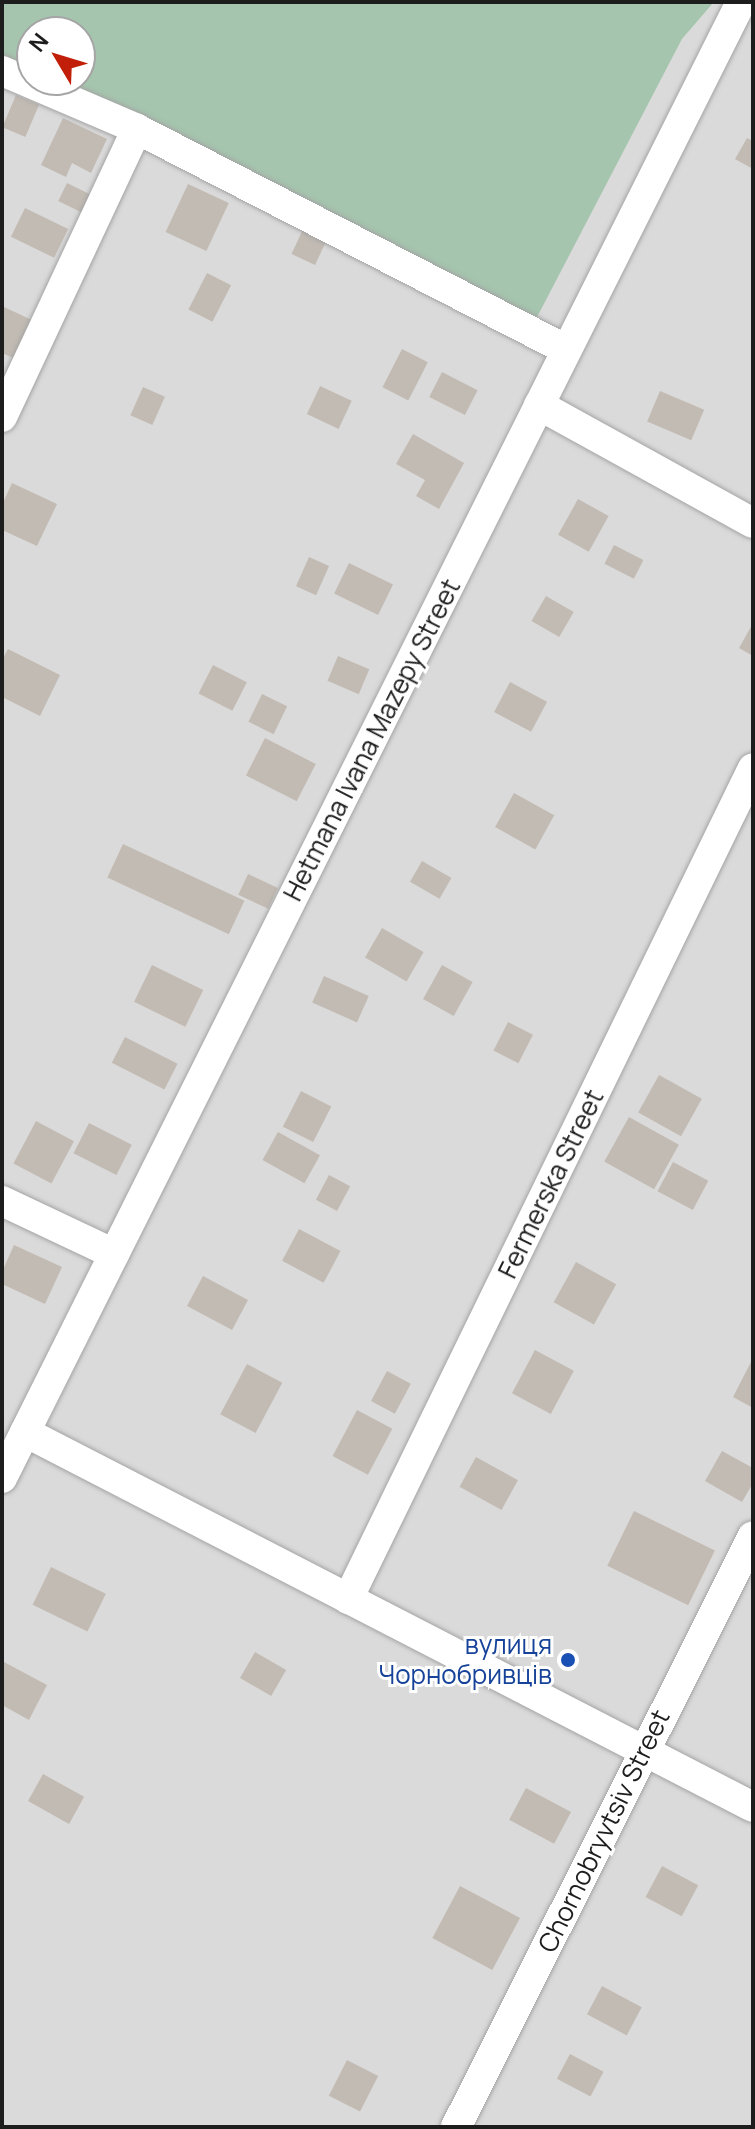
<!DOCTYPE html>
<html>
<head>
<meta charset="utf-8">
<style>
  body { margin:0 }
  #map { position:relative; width:755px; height:2129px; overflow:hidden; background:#eeebe3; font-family:Manrope,sans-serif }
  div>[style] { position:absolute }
  .residential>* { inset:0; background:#dbdada }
  .cemetery>* { inset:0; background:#a5c5ae }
  .building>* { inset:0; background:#c2bbb3; transform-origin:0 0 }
  .roads { filter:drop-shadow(0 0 2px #a4a4a4) drop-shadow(0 0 2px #a4a4a4) }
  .minor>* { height:30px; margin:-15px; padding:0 15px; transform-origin:15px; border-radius:15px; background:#fff }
  .dots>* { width:22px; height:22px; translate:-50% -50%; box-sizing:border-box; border:4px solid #fff; border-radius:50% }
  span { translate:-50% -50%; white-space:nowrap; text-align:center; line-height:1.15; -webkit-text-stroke:6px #fff; paint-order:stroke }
  .street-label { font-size:26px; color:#1d1d1d }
  .transit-label { font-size:26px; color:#164399 }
  .right { translate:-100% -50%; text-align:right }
  .frame { position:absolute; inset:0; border:4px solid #1d1d1d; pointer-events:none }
  .north { position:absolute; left:16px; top:16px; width:80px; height:80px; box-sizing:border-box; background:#fff; border:2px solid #a5a5a5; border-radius:50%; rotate:308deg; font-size:22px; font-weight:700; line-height:32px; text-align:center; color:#1d1d1d }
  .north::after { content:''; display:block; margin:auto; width:28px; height:36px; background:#c11f09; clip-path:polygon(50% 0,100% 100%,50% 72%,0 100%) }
</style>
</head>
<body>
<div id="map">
  <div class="residential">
    <i style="clip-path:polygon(714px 2px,753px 2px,753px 2127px,2px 2127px,2px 61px,534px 321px,682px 39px)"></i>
  </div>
  <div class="cemetery">
    <i style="clip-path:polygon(2px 2px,714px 2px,682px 39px,535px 321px,48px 80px,80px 80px,80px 32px,32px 32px,32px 74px,2px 61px)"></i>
  </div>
  <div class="building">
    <i style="left:16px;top:95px;width:25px;height:35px;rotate:23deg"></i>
    <i style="clip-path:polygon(63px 118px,107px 139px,91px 173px,72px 163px,66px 177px,41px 165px)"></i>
    <i style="clip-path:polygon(747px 138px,753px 141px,753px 169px,735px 159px)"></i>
    <i style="left:67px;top:183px;width:30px;height:20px;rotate:26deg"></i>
    <i style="left:188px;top:184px;width:45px;height:53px;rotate:25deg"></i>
    <i style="left:25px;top:208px;width:48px;height:32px;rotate:26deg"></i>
    <i style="left:305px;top:225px;width:26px;height:32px;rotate:25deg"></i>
    <i style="left:207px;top:273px;width:27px;height:41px;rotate:27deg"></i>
    <i style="clip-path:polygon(2px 306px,36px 322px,18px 360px,2px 353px)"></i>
    <i style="left:402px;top:349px;width:29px;height:43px;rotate:27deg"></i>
    <i style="left:442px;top:372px;width:40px;height:28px;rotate:27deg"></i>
    <i style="left:320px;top:386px;width:35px;height:31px;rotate:25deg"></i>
    <i style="left:143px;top:387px;width:24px;height:31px;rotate:24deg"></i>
    <i style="left:660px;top:391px;width:48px;height:33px;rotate:23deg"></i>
    <i style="clip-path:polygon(413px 434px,464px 463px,439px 509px,416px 496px,425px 480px,396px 464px)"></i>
    <i style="clip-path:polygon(12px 483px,57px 504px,37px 546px,2px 530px,2px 505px)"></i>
    <i style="left:578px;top:499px;width:35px;height:41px;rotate:29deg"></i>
    <i style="left:614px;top:545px;width:33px;height:21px;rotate:27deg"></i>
    <i style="left:309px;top:557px;width:22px;height:32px;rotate:24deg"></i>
    <i style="left:349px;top:563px;width:49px;height:34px;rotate:26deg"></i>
    <i style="left:546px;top:596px;width:32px;height:29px;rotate:30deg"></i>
    <i style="clip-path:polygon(753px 623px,753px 656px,739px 648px)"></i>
    <i style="clip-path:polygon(8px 649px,60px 675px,40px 716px,2px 697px,2px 660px)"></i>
    <i style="left:338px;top:656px;width:34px;height:27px;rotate:23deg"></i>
    <i style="left:213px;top:665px;width:38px;height:32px;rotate:27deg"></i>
    <i style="left:510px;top:682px;width:42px;height:34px;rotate:28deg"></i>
    <i style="left:262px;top:694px;width:28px;height:31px;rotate:26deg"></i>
    <i style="left:265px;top:738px;width:57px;height:42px;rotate:27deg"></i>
    <i style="left:514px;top:793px;width:46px;height:39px;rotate:29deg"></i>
    <i style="left:123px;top:844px;width:134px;height:37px;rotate:25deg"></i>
    <i style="left:422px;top:861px;width:34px;height:24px;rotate:30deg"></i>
    <i style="left:248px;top:874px;width:33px;height:23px;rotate:25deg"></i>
    <i style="left:382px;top:928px;width:48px;height:34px;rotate:30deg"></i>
    <i style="left:152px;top:965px;width:57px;height:41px;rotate:26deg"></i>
    <i style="left:442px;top:965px;width:35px;height:39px;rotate:29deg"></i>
    <i style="left:324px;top:976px;width:49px;height:29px;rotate:24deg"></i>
    <i style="left:508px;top:1022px;width:28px;height:32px;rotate:27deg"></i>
    <i style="left:125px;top:1037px;width:59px;height:29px;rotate:27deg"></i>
    <i style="left:659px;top:1075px;width:49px;height:43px;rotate:29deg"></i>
    <i style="left:301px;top:1091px;width:34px;height:40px;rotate:27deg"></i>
    <i style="left:629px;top:1117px;width:57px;height:51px;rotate:29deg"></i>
    <i style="left:36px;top:1121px;width:43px;height:48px;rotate:28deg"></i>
    <i style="left:89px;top:1123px;width:48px;height:34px;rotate:27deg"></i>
    <i style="left:278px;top:1132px;width:48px;height:32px;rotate:29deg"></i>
    <i style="left:673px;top:1162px;width:40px;height:33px;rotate:28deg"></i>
    <i style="left:329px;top:1175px;width:24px;height:28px;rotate:28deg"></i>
    <i style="left:299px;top:1229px;width:47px;height:36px;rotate:28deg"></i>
    <i style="clip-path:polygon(14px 1245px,62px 1267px,45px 1304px,2px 1284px,2px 1272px)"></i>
    <i style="left:576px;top:1262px;width:46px;height:46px;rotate:29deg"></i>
    <i style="left:203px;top:1276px;width:51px;height:34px;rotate:28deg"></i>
    <i style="left:535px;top:1350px;width:44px;height:49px;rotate:28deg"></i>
    <i style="clip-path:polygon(753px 1358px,753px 1408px,733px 1397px)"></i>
    <i style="left:247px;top:1364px;width:40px;height:57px;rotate:28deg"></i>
    <i style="left:387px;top:1371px;width:27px;height:34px;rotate:28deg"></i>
    <i style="left:357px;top:1410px;width:40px;height:52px;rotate:28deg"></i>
    <i style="clip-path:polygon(722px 1451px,753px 1468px,753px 1483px,742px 1502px,705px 1481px)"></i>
    <i style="left:476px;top:1457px;width:48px;height:34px;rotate:29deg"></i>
    <i style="left:634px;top:1511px;width:90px;height:61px;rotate:26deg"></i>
    <i style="left:51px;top:1567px;width:61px;height:42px;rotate:26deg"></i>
    <i style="left:255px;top:1652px;width:36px;height:30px;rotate:30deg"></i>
    <i style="clip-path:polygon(4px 1662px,47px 1685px,29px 1720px,2px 1705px)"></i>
    <i style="left:43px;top:1774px;width:47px;height:31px;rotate:29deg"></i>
    <i style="left:526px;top:1788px;width:51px;height:36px;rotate:28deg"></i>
    <i style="left:662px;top:1866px;width:41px;height:35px;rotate:28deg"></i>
    <i style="left:460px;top:1886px;width:68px;height:59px;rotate:28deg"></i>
    <i style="left:602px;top:1986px;width:45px;height:32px;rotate:28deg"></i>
    <i style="left:570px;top:2054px;width:38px;height:28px;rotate:28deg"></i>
    <i style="left:347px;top:2060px;width:35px;height:40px;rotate:27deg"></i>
  </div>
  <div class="roads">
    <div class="minor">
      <i style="left:2px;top:71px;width:147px;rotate:23.2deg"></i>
      <i style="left:137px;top:129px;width:483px;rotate:27.2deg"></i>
      <i style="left:539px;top:405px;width:244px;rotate:28.9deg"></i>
      <i style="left:2px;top:417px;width:318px;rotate:-64.9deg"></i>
      <i style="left:2px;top:1201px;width:124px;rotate:25.3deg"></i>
      <i style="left:25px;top:1432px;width:819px;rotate:27.25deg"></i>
      <i style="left:2px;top:1478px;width:1651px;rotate:-63.4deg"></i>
      <i style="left:348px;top:1599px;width:924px;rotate:-64.02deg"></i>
      <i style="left:456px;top:2127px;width:661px;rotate:-63.32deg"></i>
    </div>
  </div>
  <div class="dots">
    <i style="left:568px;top:1660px;background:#1a4fb4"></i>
  </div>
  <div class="street-label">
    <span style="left:372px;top:740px;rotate:-63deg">Hetmana Ivana Mazepy Street</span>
    <span style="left:551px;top:1184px;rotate:-64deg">Fermerska Street</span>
    <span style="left:604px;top:1831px;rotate:-64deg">Chornobryvtsiv Street</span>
  </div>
  <div class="transit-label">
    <span class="right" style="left:552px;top:1660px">вулиця<br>Чорнобривців</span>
  </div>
  <div class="frame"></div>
  <div class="north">N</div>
</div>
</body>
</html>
